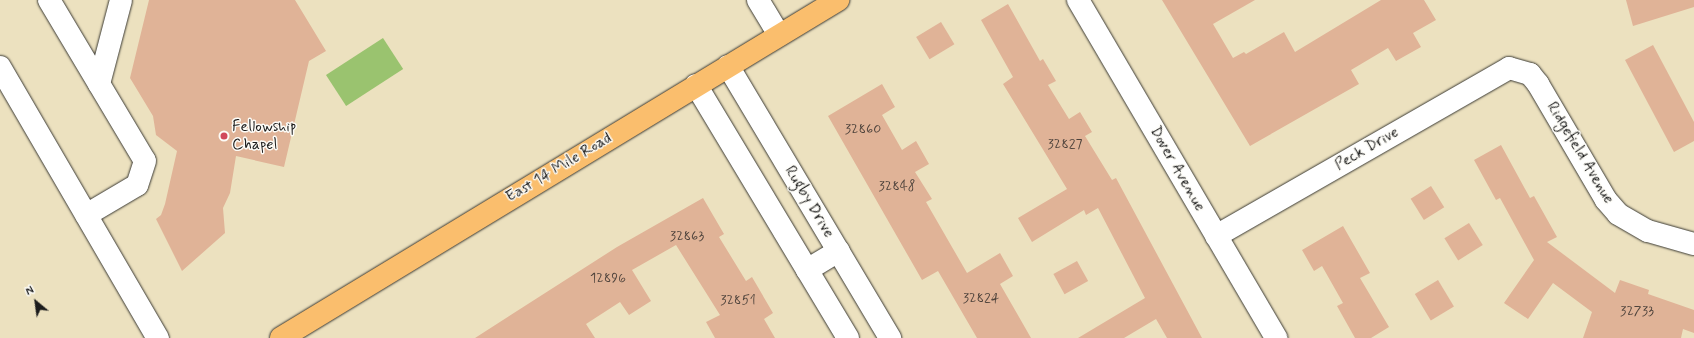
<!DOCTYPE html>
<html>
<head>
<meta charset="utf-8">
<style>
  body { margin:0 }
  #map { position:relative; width:1694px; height:338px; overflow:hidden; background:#ece1bf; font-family:Mynerve,sans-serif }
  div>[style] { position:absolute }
  .green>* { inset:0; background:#9ac36f; transform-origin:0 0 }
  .building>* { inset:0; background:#e0b397; transform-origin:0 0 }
  .roads { filter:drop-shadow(0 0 1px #3b3a34) drop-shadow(0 0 1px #3b3a34) }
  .minor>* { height:22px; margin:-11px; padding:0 11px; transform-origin:11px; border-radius:11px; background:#fff }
  .major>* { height:22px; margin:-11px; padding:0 11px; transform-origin:11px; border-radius:11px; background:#fabe6d }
  .dots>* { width:11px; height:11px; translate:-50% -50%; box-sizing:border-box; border:2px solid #fdfcf7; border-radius:50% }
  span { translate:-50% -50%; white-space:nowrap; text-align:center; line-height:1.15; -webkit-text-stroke:3px #fdfcf7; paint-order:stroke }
  .number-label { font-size:14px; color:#4d423b }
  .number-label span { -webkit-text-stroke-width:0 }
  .poi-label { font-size:16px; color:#1c1c1c }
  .left { translate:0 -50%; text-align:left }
  .street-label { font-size:16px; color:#1c1c1c }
  .north { position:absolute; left:16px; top:282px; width:40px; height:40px; -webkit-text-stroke:3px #fdfcf7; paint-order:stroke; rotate:331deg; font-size:11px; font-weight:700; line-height:16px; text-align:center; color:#1c1c1c }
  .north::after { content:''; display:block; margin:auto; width:14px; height:18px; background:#1c1c1c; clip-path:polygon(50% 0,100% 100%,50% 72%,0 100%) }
</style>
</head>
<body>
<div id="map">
  <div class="green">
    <i style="left:383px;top:38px;width:37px;height:68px;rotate:57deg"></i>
  </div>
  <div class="building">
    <i style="clip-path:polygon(149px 0,295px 0,326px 51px,309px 61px,284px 167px,236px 156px,230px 193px,223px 208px,225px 233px,182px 271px,156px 219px,161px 215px,165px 204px,177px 151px,156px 135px,153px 116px,130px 78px)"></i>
    <i style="clip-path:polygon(1162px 0,1255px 0,1213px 24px,1233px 58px,1244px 52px,1246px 54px,1284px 32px,1295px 52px,1381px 0,1424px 0,1436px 20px,1413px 33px,1421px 47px,1396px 61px,1388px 48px,1351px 70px,1359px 84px,1250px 146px)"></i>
    <i style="clip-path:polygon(1626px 0,1694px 0,1694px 7px,1633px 26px)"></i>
    <i style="clip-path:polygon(1008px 4px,1040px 61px,1043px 59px,1056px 81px,1048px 85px,1069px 119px,1080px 112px,1092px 132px,1085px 136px,1112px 180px,1116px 178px,1202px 338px,1167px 338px,1156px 319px,1124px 338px,1078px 338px,1145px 298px,1098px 208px,1086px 215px,1084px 210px,1032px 242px,1018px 218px,1067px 189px,1003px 84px,1013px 77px,981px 20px)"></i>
    <i style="left:941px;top:22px;width:26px;height:29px;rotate:59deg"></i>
    <i style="clip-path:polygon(1653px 45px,1694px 122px,1694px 141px,1674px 152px,1625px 60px)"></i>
    <i style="clip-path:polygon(882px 84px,895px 107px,882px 115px,902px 150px,916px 141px,929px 164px,915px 172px,932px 199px,926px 202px,967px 273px,1000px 253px,1013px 276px,1000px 284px,1031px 338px,977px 338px,938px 271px,922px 280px,828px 116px)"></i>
    <i style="clip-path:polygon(1501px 145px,1530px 198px,1534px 196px,1557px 237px,1547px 242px,1615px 293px,1620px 280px,1649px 290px,1648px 294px,1694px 310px,1694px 333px,1683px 329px,1681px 338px,1583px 338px,1592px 312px,1553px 283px,1528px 319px,1504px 303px,1534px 260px,1500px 198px,1496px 200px,1474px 160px)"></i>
    <i style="left:1431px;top:186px;width:25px;height:24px;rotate:58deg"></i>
    <i style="clip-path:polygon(703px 198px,724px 234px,719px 237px,746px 281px,752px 277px,773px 313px,764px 319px,775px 338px,715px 338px,706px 322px,720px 315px,676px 245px,632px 270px,651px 301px,629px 315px,620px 302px,586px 324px,595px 338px,475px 338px,617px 247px)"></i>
    <i style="left:1469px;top:223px;width:26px;height:29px;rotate:58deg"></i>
    <i style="clip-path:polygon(1343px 226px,1370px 273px,1360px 278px,1389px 327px,1371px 338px,1355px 338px,1337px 306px,1343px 303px,1322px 266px,1314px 271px,1302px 250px)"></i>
    <i style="left:1077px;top:261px;width:23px;height:27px;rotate:61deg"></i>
    <i style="left:1438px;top:280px;width:31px;height:27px;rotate:59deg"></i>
  </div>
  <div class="roads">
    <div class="minor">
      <i style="left:49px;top:0;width:187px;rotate:59.2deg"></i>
      <i style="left:145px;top:161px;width:25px;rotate:108deg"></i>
      <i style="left:137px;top:185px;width:59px;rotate:149.5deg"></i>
      <i style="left:758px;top:0;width:41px;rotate:59deg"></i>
      <i style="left:1078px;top:0;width:392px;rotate:59.6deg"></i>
      <i style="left:728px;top:66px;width:317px;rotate:59.2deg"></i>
      <i style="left:0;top:67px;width:314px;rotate:59.8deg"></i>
      <i style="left:99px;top:84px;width:87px;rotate:-75.3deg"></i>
      <i style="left:696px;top:85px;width:295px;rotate:59deg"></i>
      <i style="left:1216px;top:236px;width:338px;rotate:-29.8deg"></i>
      <i style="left:1509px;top:68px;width:22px;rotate:16deg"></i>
      <i style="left:1530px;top:74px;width:13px;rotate:51deg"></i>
      <i style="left:1538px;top:84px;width:134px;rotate:59.6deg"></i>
      <i style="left:1606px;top:200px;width:18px;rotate:49deg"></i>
      <i style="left:1618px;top:214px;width:34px;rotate:30deg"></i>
      <i style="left:1648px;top:231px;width:48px;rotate:15.8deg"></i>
      <i style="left:807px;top:270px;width:37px;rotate:-31deg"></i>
    </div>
    <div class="major">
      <i style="left:281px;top:338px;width:652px;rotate:-31.25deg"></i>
    </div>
  </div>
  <div class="dots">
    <i style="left:224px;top:136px;background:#d1495b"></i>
  </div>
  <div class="number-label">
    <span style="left:863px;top:129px">32860</span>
    <span style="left:1065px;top:144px">32827</span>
    <span style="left:897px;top:186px">32848</span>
    <span style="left:687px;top:236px">32863</span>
    <span style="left:608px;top:278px">12896</span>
    <span style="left:981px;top:298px">32824</span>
    <span style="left:738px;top:300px">32851</span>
    <span style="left:1637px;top:311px">32733</span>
  </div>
  <div class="poi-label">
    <span class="left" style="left:232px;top:136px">Fellowship<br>Chapel</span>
  </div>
  <div class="street-label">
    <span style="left:1367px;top:149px;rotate:-30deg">Peck Drive</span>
    <span style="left:1580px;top:153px;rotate:59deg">Ridgefield Avenue</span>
    <span style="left:559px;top:168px;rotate:-31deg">East 14 Mile Road</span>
    <span style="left:1177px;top:169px;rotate:60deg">Dover Avenue</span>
    <span style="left:809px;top:202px;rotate:59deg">Rugby Drive</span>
  </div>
  <div class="north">N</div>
</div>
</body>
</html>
